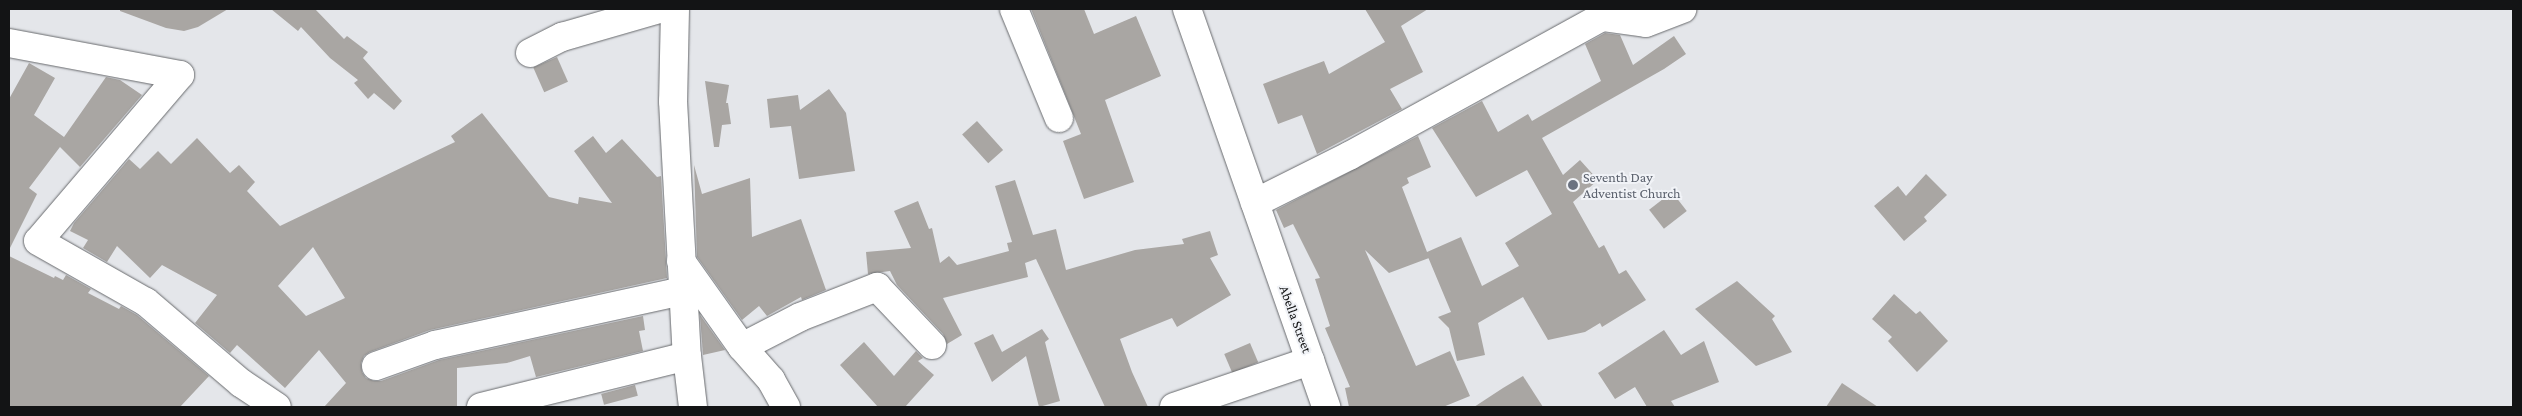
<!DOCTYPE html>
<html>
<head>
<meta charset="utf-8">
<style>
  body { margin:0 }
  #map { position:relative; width:2522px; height:416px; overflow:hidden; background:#e4e6ea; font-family:"Crimson Pro",serif }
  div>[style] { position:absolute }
  .building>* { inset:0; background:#a9a6a3; transform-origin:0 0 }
  .roads { filter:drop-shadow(0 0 1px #686a6d) drop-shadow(0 0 1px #686a6d) }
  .street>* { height:28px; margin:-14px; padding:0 14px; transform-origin:14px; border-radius:14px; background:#fff }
  .secondary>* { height:28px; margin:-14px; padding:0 14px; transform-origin:14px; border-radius:14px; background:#fff }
  .dots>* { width:14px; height:14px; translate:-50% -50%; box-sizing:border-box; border:2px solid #f1f3f7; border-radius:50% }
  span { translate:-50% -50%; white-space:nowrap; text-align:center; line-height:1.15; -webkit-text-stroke:4px #f1f3f7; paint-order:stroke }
  .worship-label { font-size:14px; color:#5b616d }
  .left { translate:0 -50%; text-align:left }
  .street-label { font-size:14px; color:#131415 }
  .frame { position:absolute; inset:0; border:10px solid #131415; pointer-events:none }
</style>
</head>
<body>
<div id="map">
  <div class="building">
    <i style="clip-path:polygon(120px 9px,228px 9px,198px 27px,184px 31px,166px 28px,120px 11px)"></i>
    <i style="clip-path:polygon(271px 9px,315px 9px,344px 39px,347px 36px,368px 52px,363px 58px,402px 101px,394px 110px,374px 93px,368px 99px,354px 83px,358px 80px,330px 58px,301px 27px,298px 31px)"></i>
    <i style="clip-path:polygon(1031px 9px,1084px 9px,1094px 34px,1136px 16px,1161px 76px,1105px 100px,1134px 182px,1084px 199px,1063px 141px,1081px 134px)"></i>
    <i style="clip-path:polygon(1365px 9px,1428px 9px,1401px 26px,1423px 72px,1390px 89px,1402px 109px,1317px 154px,1302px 115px,1278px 124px,1263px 84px,1324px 61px,1329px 74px,1385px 42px)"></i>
    <i style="clip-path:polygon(1605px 33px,1620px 35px,1633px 65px,1674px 36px,1686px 54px,1664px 69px,1542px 138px,1563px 175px,1580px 160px,1598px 180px,1573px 202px,1599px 248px,1604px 245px,1619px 274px,1626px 270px,1646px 300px,1602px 327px,1600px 323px,1585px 332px,1548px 340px,1523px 297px,1478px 323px,1485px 355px,1457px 361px,1449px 328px,1438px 317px,1451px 312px,1428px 257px,1429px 258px,1389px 273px,1365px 250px,1416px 366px,1450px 351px,1470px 396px,1443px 407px,1349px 407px,1345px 388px,1350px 387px,1325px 328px,1330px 326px,1315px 279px,1320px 278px,1293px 224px,1284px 228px,1276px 210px,1418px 136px,1431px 167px,1407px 178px,1409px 183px,1402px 187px,1427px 252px,1461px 237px,1482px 286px,1519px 266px,1505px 243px,1552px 214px,1527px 170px,1476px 197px,1432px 128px,1482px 101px,1498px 132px,1528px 114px,1532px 121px,1601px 81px,1585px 44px)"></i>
    <i style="left:557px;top:57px;width:27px;height:26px;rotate:66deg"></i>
    <i style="clip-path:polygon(29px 63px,55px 78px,34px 115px,64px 137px,106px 77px,120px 80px,142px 95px,80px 167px,60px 147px,29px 188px,37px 194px,9px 250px,9px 99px)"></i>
    <i style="clip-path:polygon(705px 81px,729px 85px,726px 103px,728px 103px,731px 124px,722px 125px,719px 147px,714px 147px)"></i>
    <i style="clip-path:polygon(829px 89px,846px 113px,855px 171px,799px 179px,791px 126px,770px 128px,767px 99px,798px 95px,800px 110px)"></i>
    <i style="clip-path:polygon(evenodd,482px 113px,549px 197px,578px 204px,579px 197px,612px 203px,574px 151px,593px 136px,606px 153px,622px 139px,657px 177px,661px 176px,667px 278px,430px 330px,370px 352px,364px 356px,361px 363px,362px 372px,366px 378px,374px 381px,381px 381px,439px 360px,643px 316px,645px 330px,639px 331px,643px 351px,536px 377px,530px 356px,507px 363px,457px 368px,457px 407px,324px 407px,346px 383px,319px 350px,285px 388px,237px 345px,230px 353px,195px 323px,217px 295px,162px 265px,150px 278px,117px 246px,107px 262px,83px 248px,88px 240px,70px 231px,74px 223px,129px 159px,140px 169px,158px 151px,171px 164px,197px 138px,230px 173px,239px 165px,255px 182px,247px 191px,280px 226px,455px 142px,451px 136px,482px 113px,313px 247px,345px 298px,306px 316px,278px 286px,313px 247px)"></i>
    <i style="left:977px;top:121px;width:39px;height:20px;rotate:48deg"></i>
    <i style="clip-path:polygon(694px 165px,702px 194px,750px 178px,752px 237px,801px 219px,826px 290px,802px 300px,801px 297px,767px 316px,759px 306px,742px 320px,697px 257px)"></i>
    <i style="clip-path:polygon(1926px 174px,1947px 195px,1924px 217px,1927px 221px,1904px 241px,1874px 206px,1898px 186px,1906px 196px)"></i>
    <i style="clip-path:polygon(1015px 180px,1033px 235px,1056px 229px,1066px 270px,1135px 250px,1184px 244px,1182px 239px,1210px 231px,1218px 255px,1210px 258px,1231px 295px,1177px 327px,1172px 318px,1120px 339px,1132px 372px,1148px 407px,1105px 407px,1036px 259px,1025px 263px,1028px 277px,943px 298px,962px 335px,947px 344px,943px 334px,897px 285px,890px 271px,868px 274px,866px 252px,911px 248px,894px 211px,918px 201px,929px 229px,932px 228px,940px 263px,949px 256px,957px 265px,1009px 251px,1007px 243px,1012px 242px,995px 186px)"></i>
    <i style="left:1672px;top:192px;width:24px;height:29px;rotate:52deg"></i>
    <i style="clip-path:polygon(9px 256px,54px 278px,55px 276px,63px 280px,66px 275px,91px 289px,88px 293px,119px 309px,121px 306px,137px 315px,209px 376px,180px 407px,9px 407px)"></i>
    <i style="clip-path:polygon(1737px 281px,1775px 316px,1772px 319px,1792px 352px,1756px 366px,1695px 309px)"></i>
    <i style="clip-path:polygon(1894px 294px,1916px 314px,1920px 311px,1948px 341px,1917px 372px,1888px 341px,1892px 337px,1872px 319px)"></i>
    <i style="clip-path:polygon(700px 315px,725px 350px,703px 355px)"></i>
    <i style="clip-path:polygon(1042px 329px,1049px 339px,1045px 342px,1060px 401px,1039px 407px,1026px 356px,992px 382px,974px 343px,993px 334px,1002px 352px)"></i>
    <i style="clip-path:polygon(1664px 330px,1681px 355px,1704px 341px,1719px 382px,1671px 401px,1675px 407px,1647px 407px,1635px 387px,1615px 399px,1598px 373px)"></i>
    <i style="clip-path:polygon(864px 342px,894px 376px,916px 351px,923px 358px,918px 361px,934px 375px,905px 407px,878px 407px,840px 365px)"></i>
    <i style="left:1250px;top:343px;width:21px;height:28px;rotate:67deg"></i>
    <i style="clip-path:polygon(1523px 376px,1543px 407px,1474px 407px,1503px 388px)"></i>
    <i style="clip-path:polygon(1842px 383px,1878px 407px,1826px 407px)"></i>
    <i style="left:635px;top:385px;width:11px;height:35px;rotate:75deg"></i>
  </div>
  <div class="roads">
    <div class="street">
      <i style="left:675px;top:9px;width:92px;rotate:91.2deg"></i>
      <i style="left:673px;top:101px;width:255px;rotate:86.9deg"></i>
      <i style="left:687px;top:356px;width:51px;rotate:83.3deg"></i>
      <i style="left:1014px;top:9px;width:118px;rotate:67.6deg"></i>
      <i style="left:9px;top:43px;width:174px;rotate:10.6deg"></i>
      <i style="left:180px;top:75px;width:218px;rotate:130.5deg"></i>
      <i style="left:38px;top:241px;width:124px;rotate:29.5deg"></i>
      <i style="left:146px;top:302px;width:125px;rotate:40.5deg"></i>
      <i style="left:241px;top:383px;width:43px;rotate:33.7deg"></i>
      <i style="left:530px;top:53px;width:36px;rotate:-27deg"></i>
      <i style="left:562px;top:37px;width:101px;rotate:-16.1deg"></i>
      <i style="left:1255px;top:203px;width:105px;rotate:-26.6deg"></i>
      <i style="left:1349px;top:156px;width:289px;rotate:-28.8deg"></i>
      <i style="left:1602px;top:17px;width:44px;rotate:7.8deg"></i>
      <i style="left:1646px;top:23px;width:39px;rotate:-21deg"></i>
      <i style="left:681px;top:261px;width:105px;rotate:54.7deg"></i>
      <i style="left:742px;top:347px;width:44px;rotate:48.7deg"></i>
      <i style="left:771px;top:380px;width:31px;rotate:61deg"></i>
      <i style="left:742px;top:347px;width:65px;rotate:-27.3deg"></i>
      <i style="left:800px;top:317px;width:83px;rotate:-21.3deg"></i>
      <i style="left:877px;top:287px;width:80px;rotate:46.5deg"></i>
      <i style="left:376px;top:366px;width:63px;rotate:-19.6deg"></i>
      <i style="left:435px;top:345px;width:254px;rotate:-12.3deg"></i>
      <i style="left:481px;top:407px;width:212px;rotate:-13.9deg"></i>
      <i style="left:1174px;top:407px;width:144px;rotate:-18.7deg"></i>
    </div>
    <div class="secondary">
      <i style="left:1187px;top:9px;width:422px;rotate:70.7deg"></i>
    </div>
  </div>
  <div class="dots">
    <i style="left:1573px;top:185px;background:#6b7280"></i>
  </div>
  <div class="worship-label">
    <span class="left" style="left:1583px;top:185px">Seventh Day<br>Adventist Church</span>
  </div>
  <div class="street-label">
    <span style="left:1296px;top:319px;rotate:70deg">Abella Street</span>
  </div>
  <div class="frame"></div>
</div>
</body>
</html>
